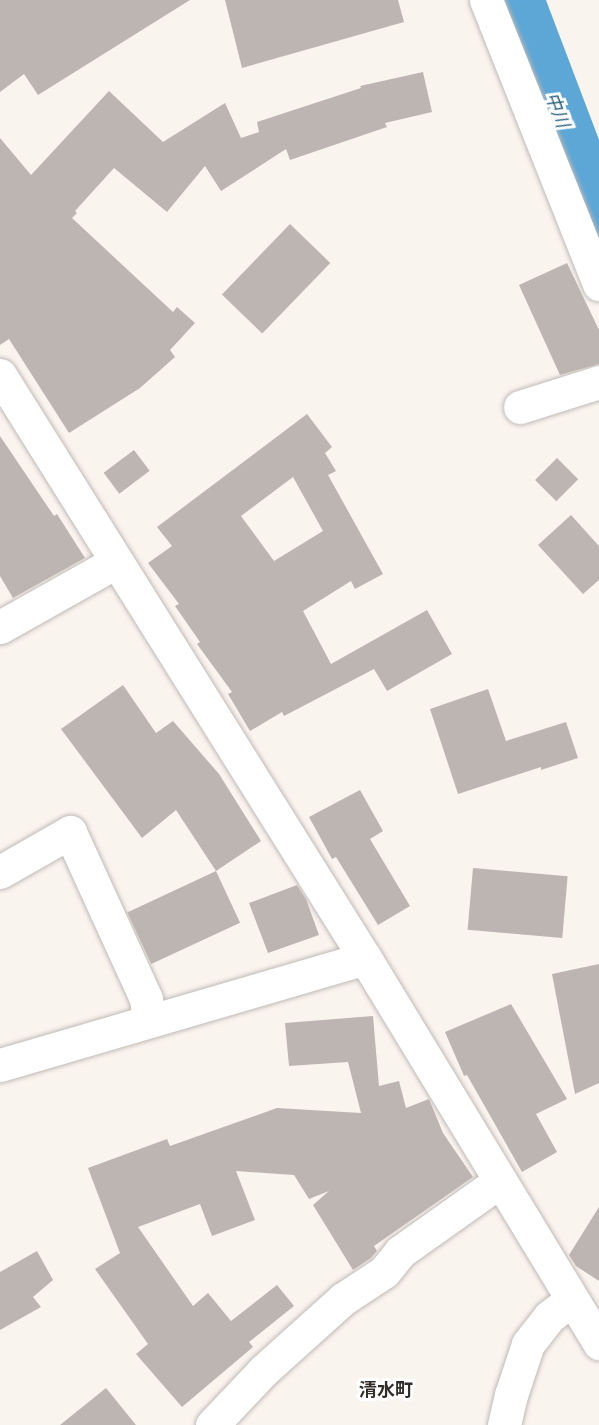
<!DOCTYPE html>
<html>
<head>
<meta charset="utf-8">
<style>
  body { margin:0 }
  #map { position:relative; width:599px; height:1425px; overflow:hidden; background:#faf4ef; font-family:"Archivo Narrow","Noto Sans JP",sans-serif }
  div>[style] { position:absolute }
  .river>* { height:56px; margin:-28px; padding:0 28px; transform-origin:28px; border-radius:28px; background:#5da7d7 }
  .building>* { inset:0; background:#bcb5b1; transform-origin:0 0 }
  .roads { filter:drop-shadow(0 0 2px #c0bab6) drop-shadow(0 0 2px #c0bab6) }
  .minor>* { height:33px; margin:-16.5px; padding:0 16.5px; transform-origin:16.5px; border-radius:16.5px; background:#fff }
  span { translate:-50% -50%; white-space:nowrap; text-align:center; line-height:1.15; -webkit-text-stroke:6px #fff; paint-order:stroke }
  .water-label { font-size:18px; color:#265c7e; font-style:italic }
  .neighbourhood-label { font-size:18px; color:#312d29; font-weight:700 }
</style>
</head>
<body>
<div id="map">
  <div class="river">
    <i style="left:516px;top:0;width:234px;rotate:69.2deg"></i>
  </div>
  <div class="building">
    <i style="clip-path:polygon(0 0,190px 0,38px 95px,24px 74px,0 92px)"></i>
    <i style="clip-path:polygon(225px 0,398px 0,404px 22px,242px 68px)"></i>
    <i style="clip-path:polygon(423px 72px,432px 112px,385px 123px,387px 127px,290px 160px,286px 149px,221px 191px,205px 166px,167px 212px,114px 168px,75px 211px,77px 213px,72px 218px,173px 312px,177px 307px,195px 323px,170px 350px,175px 357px,140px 388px,69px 433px,9px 339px,0 345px,0 138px,31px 175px,109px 91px,163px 142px,225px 103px,241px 138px,259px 132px,257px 122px,361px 88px,360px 86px)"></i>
    <i style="left:290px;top:224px;width:56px;height:98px;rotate:44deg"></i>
    <i style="clip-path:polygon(567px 263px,599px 330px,599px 364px,560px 375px,519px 285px)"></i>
    <i style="clip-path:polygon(evenodd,307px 414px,332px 447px,325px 453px,336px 471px,328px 475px,383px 574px,355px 589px,351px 581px,303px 611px,331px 664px,427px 610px,452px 654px,387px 691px,374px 669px,284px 716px,282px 712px,250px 731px,228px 694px,232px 692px,197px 644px,200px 642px,175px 606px,179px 604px,148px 563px,172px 546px,157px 527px,307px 414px,293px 477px,323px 531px,274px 561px,241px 516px,293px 477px)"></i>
    <i style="clip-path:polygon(0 436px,54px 516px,57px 514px,85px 558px,13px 598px,0 576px)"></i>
    <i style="left:134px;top:450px;width:26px;height:38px;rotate:53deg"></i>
    <i style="left:557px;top:458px;width:30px;height:31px;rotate:45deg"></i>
    <i style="clip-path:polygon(571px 515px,599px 546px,599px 580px,583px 594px,538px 545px)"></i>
    <i style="clip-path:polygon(123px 685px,156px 733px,173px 721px,219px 774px,261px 841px,216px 871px,176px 810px,142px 838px,61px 729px)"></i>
    <i style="clip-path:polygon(488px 689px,506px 741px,566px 722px,578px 758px,541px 770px,541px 767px,458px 794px,430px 709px)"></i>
    <i style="clip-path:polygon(360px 790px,383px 831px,370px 839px,410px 906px,378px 925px,336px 857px,332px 859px,309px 817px)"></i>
    <i style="left:473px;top:868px;width:95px;height:62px;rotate:5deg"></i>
    <i style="left:216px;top:871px;width:57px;height:98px;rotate:65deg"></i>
    <i style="clip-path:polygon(297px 885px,306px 899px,319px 935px,268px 953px,249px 903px)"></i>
    <i style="clip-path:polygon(599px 964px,599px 1083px,575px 1094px,552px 974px)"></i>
    <i style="clip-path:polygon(511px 1004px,567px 1099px,536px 1114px,557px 1152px,522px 1172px,467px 1075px,464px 1076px,445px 1032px)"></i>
    <i style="clip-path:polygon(373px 1016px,379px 1086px,399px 1081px,406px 1108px,429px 1099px,443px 1133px,473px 1177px,374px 1246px,377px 1251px,371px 1258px,353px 1270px,313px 1205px,329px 1191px,309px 1199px,294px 1175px,236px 1171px,255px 1220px,212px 1236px,200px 1204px,138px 1227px,193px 1306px,208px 1293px,231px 1321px,277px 1285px,294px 1306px,249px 1342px,253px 1347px,182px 1407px,136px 1354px,148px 1344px,95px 1269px,120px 1253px,88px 1168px,167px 1139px,170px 1146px,277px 1108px,361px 1113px,348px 1062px,289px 1066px,285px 1023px)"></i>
    <i style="clip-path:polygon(599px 1207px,599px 1281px,576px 1266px,569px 1255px)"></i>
    <i style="clip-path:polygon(37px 1251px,53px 1280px,33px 1297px,41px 1307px,0 1330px,0 1272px)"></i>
    <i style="clip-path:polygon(106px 1388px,136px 1425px,60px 1425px)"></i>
  </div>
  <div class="roads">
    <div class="minor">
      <i style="left:486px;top:0;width:306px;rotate:68.3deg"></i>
      <i style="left:0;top:375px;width:688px;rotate:57.95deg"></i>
      <i style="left:365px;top:958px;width:451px;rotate:58.7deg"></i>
      <i style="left:520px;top:407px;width:83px;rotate:-17.6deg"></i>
      <i style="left:0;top:627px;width:133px;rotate:-29.3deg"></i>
      <i style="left:0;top:872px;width:81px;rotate:-29.7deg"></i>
      <i style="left:70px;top:832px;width:183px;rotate:65.5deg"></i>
      <i style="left:146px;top:999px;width:22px;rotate:82deg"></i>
      <i style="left:0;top:1065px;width:380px;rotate:-16.3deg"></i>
      <i style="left:212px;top:1425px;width:74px;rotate:-46.6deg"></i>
      <i style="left:263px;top:1371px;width:108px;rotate:-42deg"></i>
      <i style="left:343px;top:1299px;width:49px;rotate:-33.4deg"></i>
      <i style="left:384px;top:1272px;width:26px;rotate:-51deg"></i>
      <i style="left:400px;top:1252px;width:123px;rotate:-35.4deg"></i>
      <i style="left:504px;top:1425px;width:31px;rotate:-77deg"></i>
      <i style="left:511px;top:1395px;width:54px;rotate:-71.6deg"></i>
      <i style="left:528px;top:1344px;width:34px;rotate:-52deg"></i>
      <i style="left:549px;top:1317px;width:29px;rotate:-38deg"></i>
    </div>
  </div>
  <div class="water-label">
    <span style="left:557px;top:110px;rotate:69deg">中川</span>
  </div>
  <div class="neighbourhood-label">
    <span style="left:386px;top:1390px">清水町</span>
  </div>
</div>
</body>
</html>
